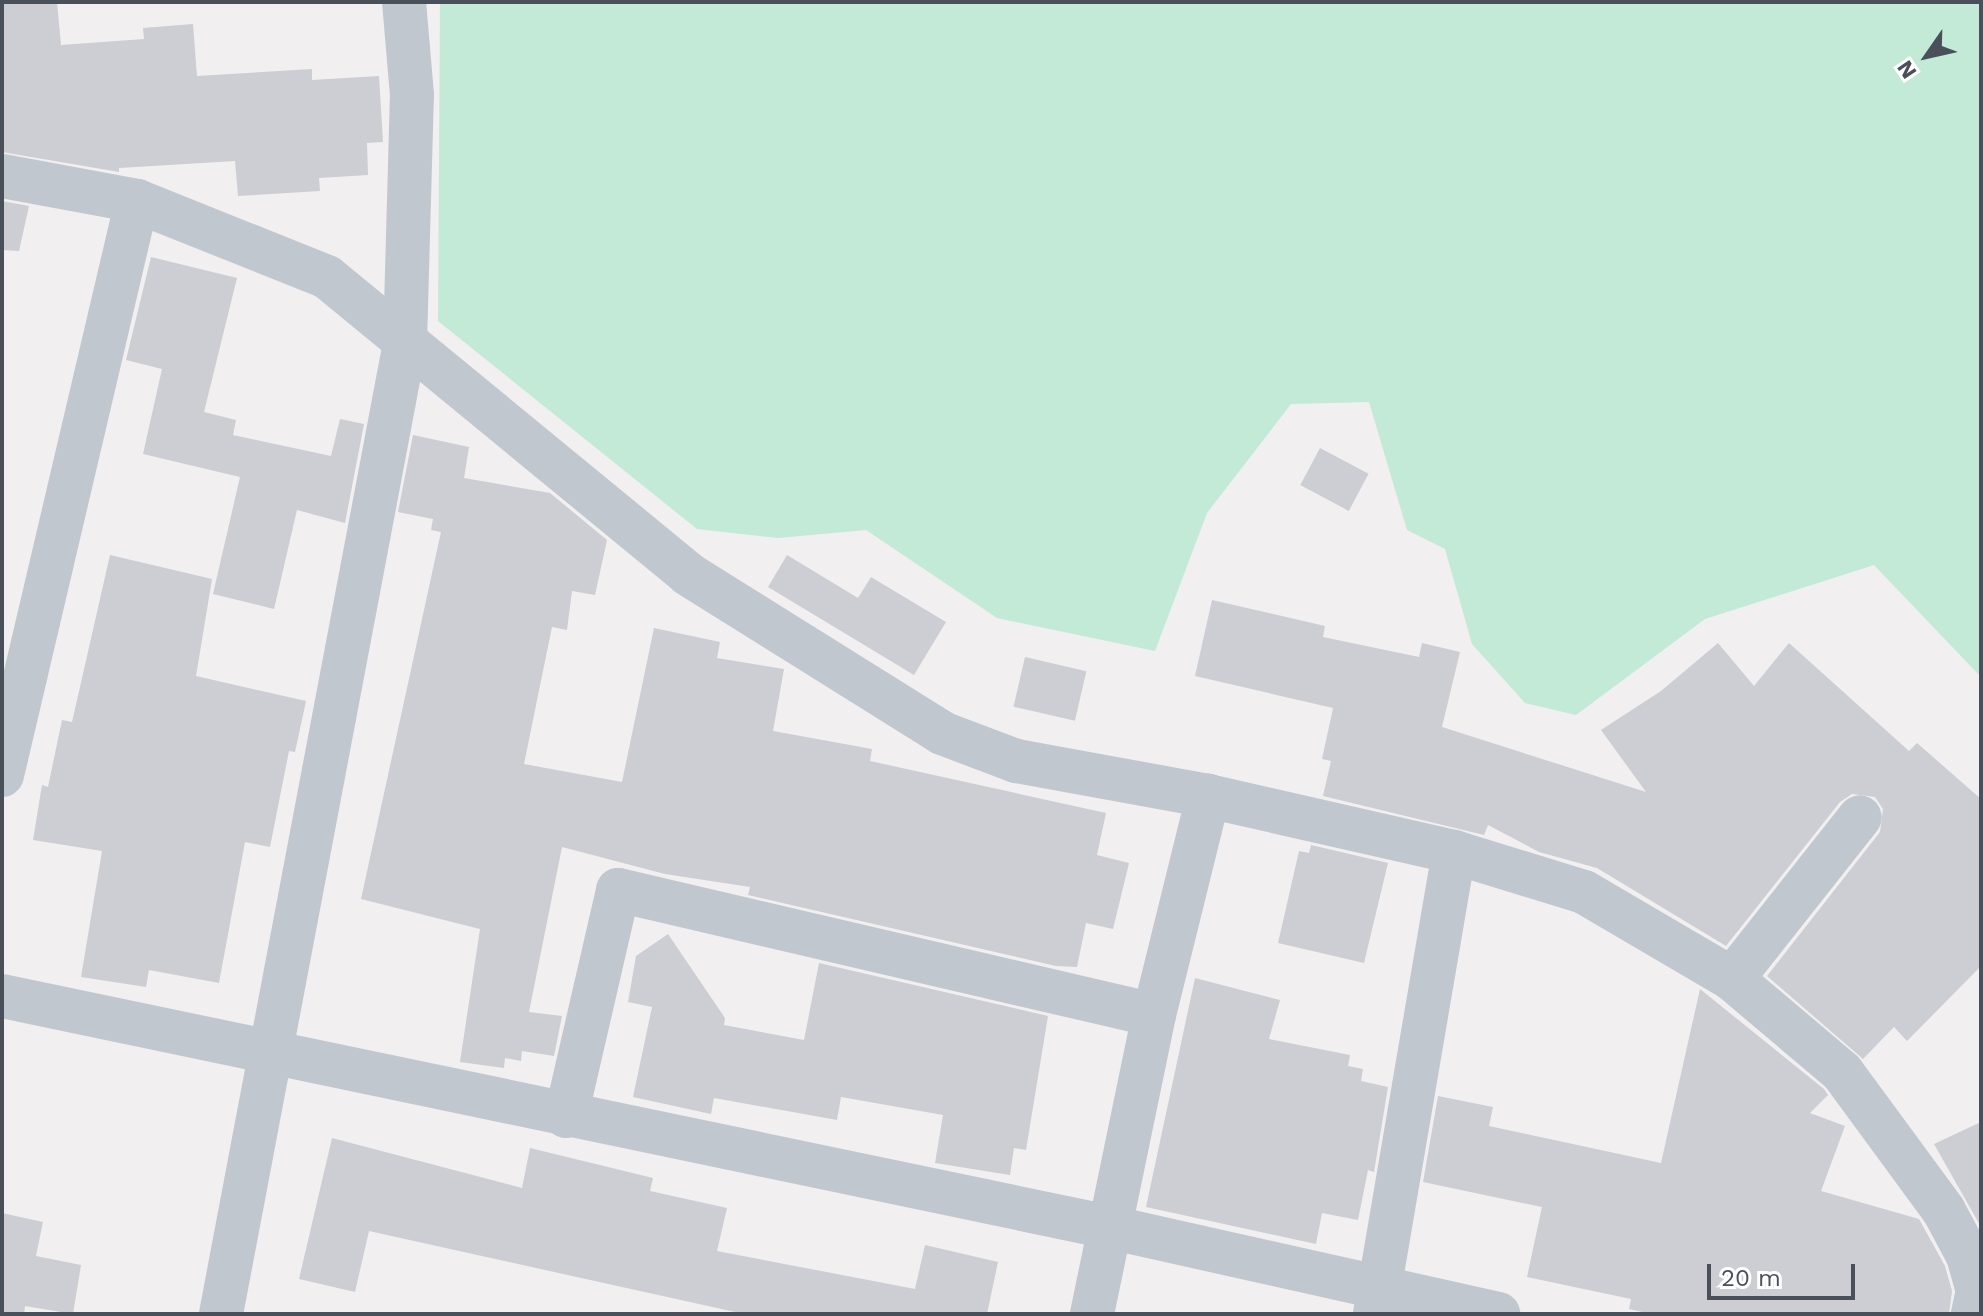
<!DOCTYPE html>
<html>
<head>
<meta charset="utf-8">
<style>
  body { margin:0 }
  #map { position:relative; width:1983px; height:1316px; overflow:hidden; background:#f1efef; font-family:"Work Sans",sans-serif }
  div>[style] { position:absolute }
  .green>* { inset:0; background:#c2ead6 }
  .building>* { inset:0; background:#ccced3; transform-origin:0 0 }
  .minor>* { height:44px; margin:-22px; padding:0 22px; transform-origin:22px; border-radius:22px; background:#c1c7cf }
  span { translate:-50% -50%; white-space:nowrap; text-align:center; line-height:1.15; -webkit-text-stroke:6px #fff; paint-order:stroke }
  .frame { position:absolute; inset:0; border:4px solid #49505a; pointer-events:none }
  .north { position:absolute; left:1887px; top:16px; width:80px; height:80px; -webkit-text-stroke:6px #fff; paint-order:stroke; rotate:236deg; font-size:22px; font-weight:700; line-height:32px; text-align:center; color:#49505a }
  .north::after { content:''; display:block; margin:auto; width:28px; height:36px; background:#49505a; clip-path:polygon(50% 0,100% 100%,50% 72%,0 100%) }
  .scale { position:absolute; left:1707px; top:1264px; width:148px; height:36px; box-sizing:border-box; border:4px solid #49505a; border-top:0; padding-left:10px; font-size:24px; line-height:28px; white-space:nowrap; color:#49505a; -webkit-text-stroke:6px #fff; paint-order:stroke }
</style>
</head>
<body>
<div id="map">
  <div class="green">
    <i style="clip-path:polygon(440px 2px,1981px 2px,1981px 677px,1874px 565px,1705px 619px,1576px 715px,1525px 703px,1472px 644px,1445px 549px,1407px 530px,1369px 402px,1291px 404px,1207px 513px,1155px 651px,997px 618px,866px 530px,778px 538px,697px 529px,438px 321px)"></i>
  </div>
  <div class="building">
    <i style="clip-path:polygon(2px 2px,57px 2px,61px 45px,144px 39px,143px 28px,193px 24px,197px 76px,312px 69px,312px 80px,379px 76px,383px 142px,367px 143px,368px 175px,319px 178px,320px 191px,238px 196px,235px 161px,119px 168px,119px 172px,2px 152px)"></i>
    <i style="clip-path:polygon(2px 201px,29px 206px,19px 251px,2px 250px)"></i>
    <i style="clip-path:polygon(151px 257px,237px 278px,204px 412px,236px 420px,233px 435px,331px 456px,340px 419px,364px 424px,345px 523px,297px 510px,274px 609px,213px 594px,240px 477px,143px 454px,162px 369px,126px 360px)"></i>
    <i style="clip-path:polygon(413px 435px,469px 447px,464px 478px,550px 493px,607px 540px,595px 595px,572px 591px,567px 630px,552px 627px,524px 764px,622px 782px,654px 628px,720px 642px,717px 658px,784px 669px,773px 731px,872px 749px,870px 761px,1106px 813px,1097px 855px,1129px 863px,1113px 929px,1086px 923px,1077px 967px,1056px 966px,748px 895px,750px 887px,665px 874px,562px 847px,529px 1012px,562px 1016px,554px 1056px,522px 1051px,521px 1061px,505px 1058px,504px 1068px,460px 1062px,480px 929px,361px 899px,441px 532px,431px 530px,433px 519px,398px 512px)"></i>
    <i style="left:1320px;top:448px;width:55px;height:42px;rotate:28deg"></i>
    <i style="clip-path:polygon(110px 555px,212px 579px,196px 676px,306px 701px,295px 752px,289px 751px,270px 847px,245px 842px,219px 983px,149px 970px,146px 987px,81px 977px,102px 851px,33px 840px,42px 785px,48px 787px,62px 720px,72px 722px)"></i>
    <i style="clip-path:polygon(787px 555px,858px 598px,871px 577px,946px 622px,914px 675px,768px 587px)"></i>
    <i style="clip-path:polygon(1212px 600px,1325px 626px,1323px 637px,1419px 657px,1422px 643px,1460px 652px,1442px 727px,1646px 792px,1601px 730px,1661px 691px,1718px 643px,1754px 686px,1789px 643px,1909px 751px,1917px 743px,1981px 799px,1981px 966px,1907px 1041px,1894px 1027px,1863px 1059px,1767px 976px,1880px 832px,1883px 809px,1875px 797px,1852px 794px,1840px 802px,1726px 946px,1597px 868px,1539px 852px,1488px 825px,1484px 835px,1323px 796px,1331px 761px,1322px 759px,1333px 708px,1195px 676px)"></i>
    <i style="left:1025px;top:657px;width:63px;height:51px;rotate:13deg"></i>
    <i style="clip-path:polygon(1311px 845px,1388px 863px,1364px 963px,1278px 943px,1299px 851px,1309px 853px)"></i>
    <i style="clip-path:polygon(668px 934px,725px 1018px,724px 1025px,804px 1040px,819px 963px,1048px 1016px,1026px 1150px,1014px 1148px,1010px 1175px,935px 1163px,943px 1115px,841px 1097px,837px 1120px,714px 1098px,711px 1114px,633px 1097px,652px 1007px,628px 1002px,636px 956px)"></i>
    <i style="clip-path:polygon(1195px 978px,1280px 1000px,1269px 1039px,1350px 1055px,1348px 1066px,1363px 1069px,1361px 1081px,1388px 1087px,1374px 1172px,1368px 1170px,1358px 1220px,1322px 1213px,1316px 1244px,1146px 1207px)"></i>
    <i style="clip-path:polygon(1700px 989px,1824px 1089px,1828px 1095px,1810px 1113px,1845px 1126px,1821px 1191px,1919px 1219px,1945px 1266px,1952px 1291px,1949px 1314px,1651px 1314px,1629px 1309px,1631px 1299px,1527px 1277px,1542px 1207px,1423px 1182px,1438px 1096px,1493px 1107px,1489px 1126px,1661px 1163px)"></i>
    <i style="clip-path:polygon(1981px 1122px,1981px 1227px,1934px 1144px)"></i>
    <i style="clip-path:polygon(332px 1138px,522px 1188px,530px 1148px,653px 1178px,650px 1191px,727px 1208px,717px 1251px,915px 1289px,925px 1245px,998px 1262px,987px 1314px,744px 1314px,369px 1231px,355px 1292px,299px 1279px)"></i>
    <i style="clip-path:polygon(2px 1213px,43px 1222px,36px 1256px,81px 1265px,73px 1314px,25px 1306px,24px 1314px,2px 1314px)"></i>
  </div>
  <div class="minor">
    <i style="left:2px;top:176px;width:137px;rotate:10.5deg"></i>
    <i style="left:137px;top:201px;width:205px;rotate:21.8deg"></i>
    <i style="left:327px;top:277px;width:467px;rotate:39.4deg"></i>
    <i style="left:688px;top:574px;width:300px;rotate:32deg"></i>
    <i style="left:942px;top:733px;width:79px;rotate:20.7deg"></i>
    <i style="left:1016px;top:761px;width:195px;rotate:10.3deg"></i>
    <i style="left:1208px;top:796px;width:252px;rotate:12.8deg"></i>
    <i style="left:1454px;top:852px;width:136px;rotate:17.1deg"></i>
    <i style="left:1584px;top:892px;width:172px;rotate:30.4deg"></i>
    <i style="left:1732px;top:979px;width:144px;rotate:40.2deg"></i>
    <i style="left:1842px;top:1072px;width:172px;rotate:53.7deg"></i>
    <i style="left:1944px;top:1211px;width:51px;rotate:61.9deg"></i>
    <i style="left:1968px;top:1256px;width:35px;rotate:74deg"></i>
    <i style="left:1978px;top:1290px;width:25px;rotate:102deg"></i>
    <i style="left:2px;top:775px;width:590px;rotate:-76.77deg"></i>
    <i style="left:1732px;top:979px;width:206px;rotate:-51.7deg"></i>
    <i style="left:2px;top:996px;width:1131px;rotate:11.79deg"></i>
    <i style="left:1109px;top:1227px;width:399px;rotate:12.6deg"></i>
    <i style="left:566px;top:1116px;width:232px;rotate:-77deg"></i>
    <i style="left:618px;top:890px;width:550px;rotate:13.13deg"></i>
    <i style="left:221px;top:1314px;width:988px;rotate:-79.27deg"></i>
    <i style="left:405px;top:343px;width:248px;rotate:-88.4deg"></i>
    <i style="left:412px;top:95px;width:93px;rotate:-94.9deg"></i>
    <i style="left:1092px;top:1314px;width:305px;rotate:-78.3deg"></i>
    <i style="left:1154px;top:1015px;width:226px;rotate:-76.1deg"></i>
    <i style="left:1375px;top:1314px;width:469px;rotate:-80.3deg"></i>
  </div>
  <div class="frame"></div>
  <div class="north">N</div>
  <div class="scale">20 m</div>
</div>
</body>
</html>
